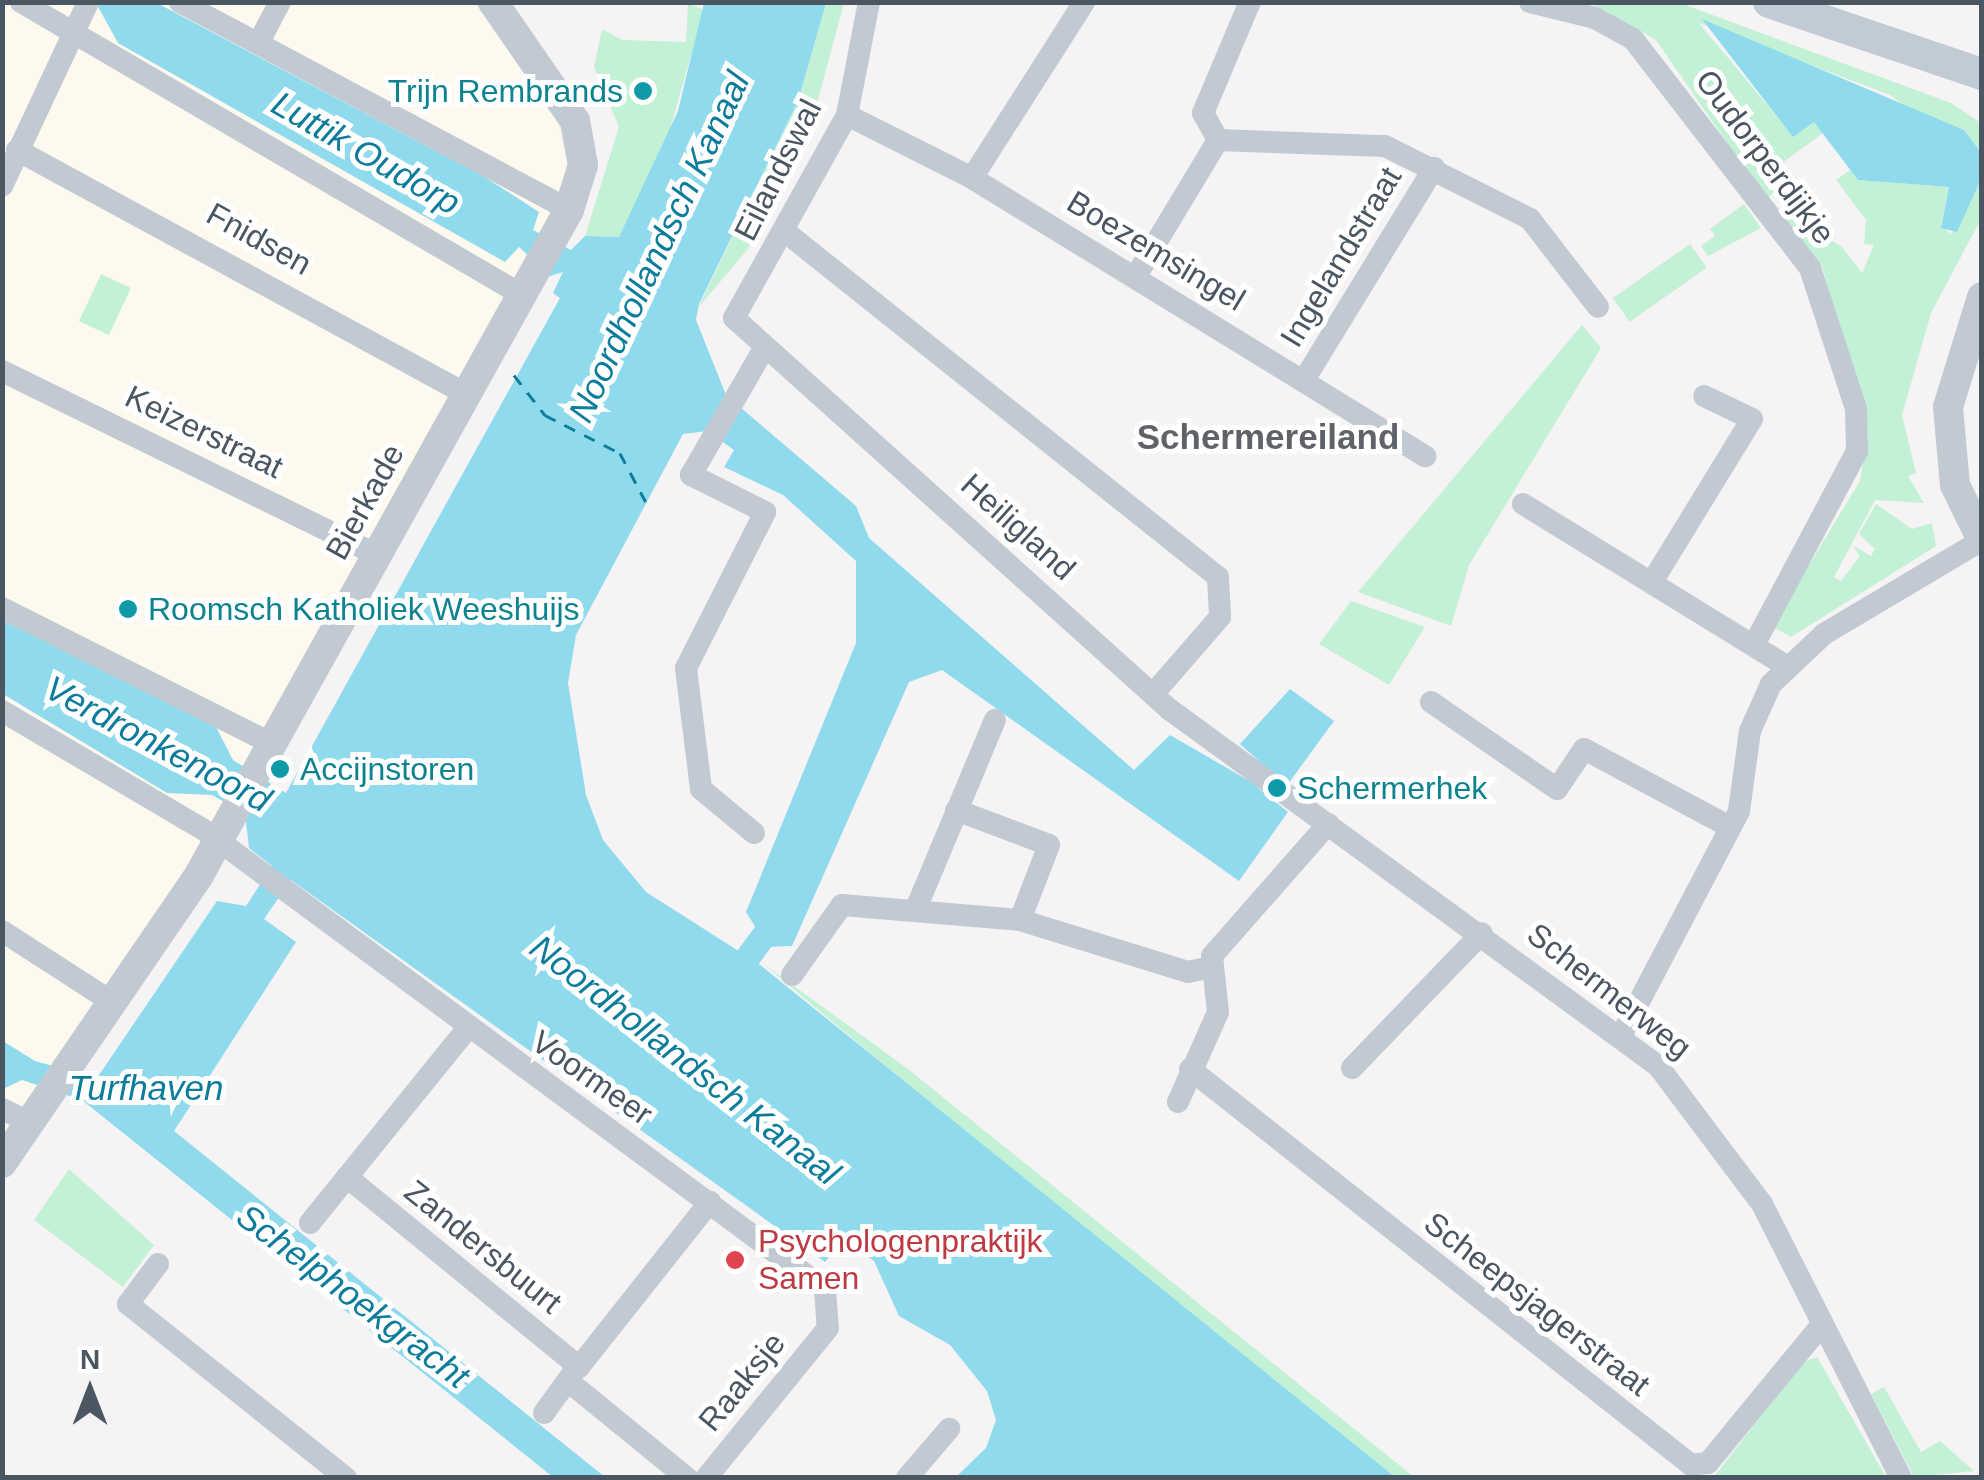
<!DOCTYPE html>
<html>
<head>
<meta charset="utf-8">
<style>
  body { margin:0 }
  #map { position:relative; width:1984px; height:1480px; overflow:hidden; background:#f5f3f3; font-family:Helvetica,sans-serif }
  div>[style] { position:absolute }
  .commercial>* { inset:0; background:#fdf9ef }
  .green>* { inset:0; background:#c3f1d5; transform-origin:0 0 }
  .water>* { inset:0; background:#90daee }
  .canal>* { height:25px; margin:-12.5px; padding:0 12.5px; transform-origin:12.5px; border-radius:12.5px; background:#90daee }
  .ferry>* { height:2.5px; margin-top:-1.25px; transform-origin:0; background:repeating-linear-gradient(90deg,#0c7c9b 0 12px,transparent 0 22px) }
  .minor>* { height:22px; margin:-11px; padding:0 11px; transform-origin:11px; border-radius:11px; background:#c1cad2 }
  .tertiary>* { height:30px; margin:-15px; padding:0 15px; transform-origin:15px; border-radius:15px; background:#c1cad2 }
  .secondary>* { height:32px; margin:-16px; padding:0 16px; transform-origin:16px; border-radius:16px; background:#c1cbd6 }
  .dots>* { width:28px; height:28px; translate:-50% -50%; box-sizing:border-box; border:5px solid #fff; border-radius:50% }
  span { translate:-50% -50%; white-space:nowrap; text-align:center; line-height:1.15; -webkit-text-stroke:10px #fff; paint-order:stroke }
  .culture-label { font-size:32px; color:#0d838f }
  .right { translate:-100% -50%; text-align:right }
  .left { translate:0 -50%; text-align:left }
  .street-label { font-size:32px; color:#4a5661 }
  .health-label { font-size:32px; color:#be3a42 }
  .water-label { font-size:35px; color:#0c7c9b; font-style:italic }
  .neighbourhood-label { font-size:35px; color:#5f6368; font-weight:700 }
  .frame { position:absolute; inset:0; border:5px solid #4a5661; pointer-events:none }
  .north { position:absolute; left:40px; top:1340px; width:100px; height:100px; -webkit-text-stroke:8px #fff; paint-order:stroke; rotate:0deg; font-size:28px; font-weight:700; line-height:40px; text-align:center; color:#4a5661 }
  .north::after { content:''; display:block; margin:auto; width:35px; height:45px; background:#4a5661; clip-path:polygon(50% 0,100% 100%,50% 72%,0 100%) }
</style>
</head>
<body>
<div id="map">
  <div class="commercial">
    <i style="clip-path:polygon(3px 3px,474px 3px,554px 108px,567px 162px,558px 201px,213px 833px,3px 1135px)"></i>
  </div>
  <div class="green">
    <i style="clip-path:polygon(688px 3px,704px 10px,666px 143px,619px 237px,585px 236px,619px 127px,594px 67px,602px 29px,622px 40px,686px 42px)"></i>
    <i style="clip-path:polygon(826px 3px,844px 3px,811px 126px,747px 250px,698px 308px,798px 101px)"></i>
    <i style="clip-path:polygon(1591px 3px,1680px 3px,1951px 103px,1981px 123px,1981px 159px,1890px 95px,1699px 23px,1793px 136px,1814px 122px,1823px 133px,1777px 167px,1787px 182px,1766px 199px,1656px 40px)"></i>
    <i style="clip-path:polygon(1850px 170px,1858px 180px,1949px 187px,1941px 225px,1951px 234px,1981px 179px,1981px 219px,1931px 313px,1902px 415px,1916px 473px,1908px 476px,1924px 503px,1875px 500px,1834px 577px,1841px 581px,1860px 556px,1852px 545px,1871px 556px,1875px 549px,1859px 534px,1876px 504px,1912px 529px,1932px 523px,1936px 546px,1791px 637px,1772px 626px,1860px 481px,1868px 434px,1822px 266px,1776px 206px,1842px 247px,1862px 273px,1874px 245px,1864px 244px,1866px 220px,1836px 180px)"></i>
    <i style="clip-path:polygon(1744px 204px,1761px 228px,1708px 256px,1701px 246px,1715px 236px,1710px 229px)"></i>
    <i style="left:1690px;top:244px;width:29px;height:94px;rotate:55deg"></i>
    <i style="left:101px;top:274px;width:33px;height:52px;rotate:25deg"></i>
    <i style="clip-path:polygon(1582px 325px,1601px 348px,1469px 565px,1451px 626px,1358px 592px)"></i>
    <i style="clip-path:polygon(1351px 601px,1425px 627px,1389px 685px,1319px 644px)"></i>
    <i style="clip-path:polygon(761px 962px,908px 1069px,1414px 1477px,1395px 1477px,1092px 1239px)"></i>
    <i style="clip-path:polygon(69px 1169px,154px 1245px,123px 1287px,34px 1220px)"></i>
    <i style="clip-path:polygon(1817px 1357px,1886px 1477px,1713px 1478px,1802px 1363px)"></i>
    <i style="clip-path:polygon(1884px 1387px,1921px 1452px,1940px 1441px,1974px 1471px,1914px 1477px,1871px 1394px)"></i>
  </div>
  <div class="water">
    <i style="clip-path:polygon(96px 3px,157px 3px,483px 176px,539px 212px,533px 230px,571px 250px,585px 236px,619px 237px,678px 111px,704px 3px,826px 3px,798px 101px,699px 304px,696px 320px,726px 395px,856px 506px,869px 538px,1134px 770px,1170px 735px,1246px 779px,1259px 761px,1240px 744px,1290px 689px,1334px 721px,1288px 784px,1258px 788px,1288px 812px,1239px 881px,942px 670px,909px 682px,792px 946px,768px 947px,746px 912px,856px 643px,856px 561px,783px 495px,724px 467px,734px 450px,707px 431px,683px 434px,576px 635px,568px 683px,586px 795px,603px 840px,646px 892px,759px 964px,1395px 1477px,956px 1477px,986px 1448px,996px 1420px,987px 1391px,950px 1345px,899px 1316px,874px 1261px,844px 1238px,825px 1262px,291px 880px,264px 919px,296px 942px,174px 1131px,605px 1477px,553px 1477px,82px 1100px,22px 1080px,3px 1089px,3px 1041px,35px 1061px,97px 1078px,217px 901px,246px 906px,272px 866px,249px 848px,245px 814px,212px 795px,167px 793px,3px 694px,3px 621px,212px 719px,233px 760px,286px 793px,560px 298px,553px 293px,563px 272px,550px 276px,519px 247px,505px 262px,118px 43px)"></i>
    <i style="clip-path:polygon(1702px 19px,1964px 130px,1979px 150px,1981px 179px,1957px 232px,1941px 228px,1949px 187px,1858px 180px,1814px 122px,1793px 137px)"></i>
  </div>
  <div class="canal">
    <i style="left:727px;top:984px;width:85px;rotate:-53.1deg"></i>
  </div>
  <div class="ferry">
    <i style="left:514px;top:375px;width:51px;rotate:52.2deg"></i>
    <i style="left:545px;top:415px;width:84px;rotate:26.9deg"></i>
    <i style="left:620px;top:453px;width:55px;rotate:62deg"></i>
  </div>
  <div class="minor">
    <i style="left:21px;top:2px;width:580px;rotate:30.32deg"></i>
    <i style="left:180px;top:2px;width:441px;rotate:28.1deg"></i>
    <i style="left:869px;top:2px;width:115px;rotate:101deg"></i>
    <i style="left:847px;top:115px;width:232px;rotate:119.1deg"></i>
    <i style="left:734px;top:318px;width:585px;rotate:41.95deg"></i>
    <i style="left:1169px;top:709px;width:605px;rotate:36.13deg"></i>
    <i style="left:1658px;top:1066px;width:173px;rotate:53deg"></i>
    <i style="left:1762px;top:1204px;width:307px;rotate:63.1deg"></i>
    <i style="left:1530px;top:2px;width:67px;rotate:13.8deg"></i>
    <i style="left:1595px;top:18px;width:43px;rotate:28.9deg"></i>
    <i style="left:1633px;top:39px;width:289px;rotate:52.3deg"></i>
    <i style="left:1810px;top:268px;width:148px;rotate:71.9deg"></i>
    <i style="left:1856px;top:409px;width:42px;rotate:88.6deg"></i>
    <i style="left:1857px;top:451px;width:220px;rotate:118deg"></i>
    <i style="left:259px;top:42px;width:45px;rotate:-62.3deg"></i>
    <i style="left:847px;top:115px;width:140px;rotate:26.7deg"></i>
    <i style="left:972px;top:178px;width:532px;rotate:31.54deg"></i>
    <i style="left:1218px;top:140px;width:167px;rotate:2.1deg"></i>
    <i style="left:1385px;top:146px;width:162px;rotate:26.7deg"></i>
    <i style="left:1530px;top:219px;width:111px;rotate:52.3deg"></i>
    <i style="left:17px;top:150px;width:511px;rotate:28.52deg"></i>
    <i style="left:972px;top:178px;width:209px;rotate:-57.5deg"></i>
    <i style="left:2px;top:186px;width:203px;rotate:-64.9deg"></i>
    <i style="left:788px;top:234px;width:550px;rotate:38.58deg"></i>
    <i style="left:1218px;top:577px;width:40px;rotate:87.1deg"></i>
    <i style="left:1220px;top:617px;width:101px;rotate:131deg"></i>
    <i style="left:1136px;top:276px;width:159px;rotate:-58.9deg"></i>
    <i style="left:1218px;top:140px;width:31px;rotate:-119deg"></i>
    <i style="left:1203px;top:113px;width:121px;rotate:-67.1deg"></i>
    <i style="left:2px;top:371px;width:416px;rotate:26.1deg"></i>
    <i style="left:1304px;top:380px;width:249px;rotate:-58.5deg"></i>
    <i style="left:1523px;top:504px;width:309px;rotate:31.6deg"></i>
    <i style="left:1652px;top:582px;width:191px;rotate:-58.5deg"></i>
    <i style="left:1752px;top:419px;width:53px;rotate:-154.4deg"></i>
    <i style="left:2px;top:608px;width:296px;rotate:26.7deg"></i>
    <i style="left:1431px;top:702px;width:153px;rotate:34.6deg"></i>
    <i style="left:1557px;top:789px;width:48px;rotate:-56deg"></i>
    <i style="left:1584px;top:749px;width:166px;rotate:28.1deg"></i>
    <i style="left:2px;top:711px;width:234px;rotate:30.5deg"></i>
    <i style="left:204px;top:830px;width:772px;rotate:36.47deg"></i>
    <i style="left:825px;top:1289px;width:39px;rotate:86deg"></i>
    <i style="left:828px;top:1328px;width:193px;rotate:129.1deg"></i>
    <i style="left:956px;top:810px;width:99px;rotate:20.6deg"></i>
    <i style="left:1049px;top:845px;width:80px;rotate:111.1deg"></i>
    <i style="left:754px;top:833px;width:69px;rotate:-140.3deg"></i>
    <i style="left:701px;top:789px;width:122px;rotate:-97.1deg"></i>
    <i style="left:686px;top:668px;width:175px;rotate:-63.1deg"></i>
    <i style="left:765px;top:512px;width:83px;rotate:-153.4deg"></i>
    <i style="left:691px;top:475px;width:148px;rotate:-60deg"></i>
    <i style="left:915px;top:911px;width:207px;rotate:-67.3deg"></i>
    <i style="left:2px;top:931px;width:131px;rotate:32.8deg"></i>
    <i style="left:792px;top:975px;width:86px;rotate:-54.5deg"></i>
    <i style="left:842px;top:905px;width:179px;rotate:4.8deg"></i>
    <i style="left:1020px;top:920px;width:176px;rotate:17.2deg"></i>
    <i style="left:1188px;top:972px;width:19px;rotate:-12deg"></i>
    <i style="left:467px;top:1029px;width:191px;rotate:129deg"></i>
    <i style="left:347px;top:1177px;width:300px;rotate:39.3deg"></i>
    <i style="left:579px;top:1367px;width:211px;rotate:-51.6deg"></i>
    <i style="left:1621px;top:1036px;width:254px;rotate:-62.3deg"></i>
    <i style="left:1739px;top:811px;width:81px;rotate:-82.2deg"></i>
    <i style="left:1750px;top:731px;width:51px;rotate:-65.9deg"></i>
    <i style="left:1771px;top:684px;width:73px;rotate:-43.3deg"></i>
    <i style="left:1824px;top:634px;width:184px;rotate:-30.7deg"></i>
    <i style="left:1352px;top:1068px;width:187px;rotate:-46.1deg"></i>
    <i style="left:1190px;top:1069px;width:639px;rotate:38.32deg"></i>
    <i style="left:1691px;top:1465px;width:17px;rotate:-7deg"></i>
    <i style="left:1708px;top:1463px;width:180px;rotate:-50.6deg"></i>
    <i style="left:1178px;top:1102px;width:98px;rotate:-66deg"></i>
    <i style="left:1218px;top:1012px;width:56px;rotate:-96.1deg"></i>
    <i style="left:1212px;top:956px;width:176px;rotate:-48.7deg"></i>
    <i style="left:2px;top:1109px;width:30px;rotate:26deg"></i>
    <i style="left:310px;top:1223px;width:59px;rotate:-51.2deg"></i>
    <i style="left:158px;top:1264px;width:50px;rotate:126.9deg"></i>
    <i style="left:128px;top:1304px;width:279px;rotate:38.6deg"></i>
    <i style="left:568px;top:1381px;width:154px;rotate:39.2deg"></i>
    <i style="left:544px;top:1413px;width:54px;rotate:-54deg"></i>
    <i style="left:907px;top:1478px;width:65px;rotate:-49.4deg"></i>
  </div>
  <div class="tertiary">
    <i style="left:1982px;top:297px;width:115px;rotate:107.2deg"></i>
    <i style="left:1948px;top:407px;width:78px;rotate:84.9deg"></i>
    <i style="left:1955px;top:485px;width:61px;rotate:63.9deg"></i>
    <i style="left:2px;top:1163px;width:349px;rotate:-55.6deg"></i>
    <i style="left:199px;top:875px;width:761px;rotate:-60.91deg"></i>
    <i style="left:569px;top:210px;width:47px;rotate:-72.7deg"></i>
    <i style="left:583px;top:165px;width:45px;rotate:-100.3deg"></i>
    <i style="left:575px;top:121px;width:145px;rotate:-124.6deg"></i>
  </div>
  <div class="secondary">
    <i style="left:1769px;top:2px;width:225px;rotate:18.7deg"></i>
  </div>
  <div class="dots">
    <i style="left:643px;top:91px;background:#0f9aa8"></i>
    <i style="left:128px;top:609px;background:#0f9aa8"></i>
    <i style="left:280px;top:769px;background:#0f9aa8"></i>
    <i style="left:1277px;top:788px;background:#0f9aa8"></i>
    <i style="left:735px;top:1260px;background:#e0444e"></i>
  </div>
  <div class="culture-label">
    <span class="right" style="left:623px;top:91px">Trijn Rembrands</span>
    <span class="left" style="left:148px;top:609px">Roomsch Katholiek Weeshuijs</span>
    <span class="left" style="left:300px;top:769px">Accijnstoren</span>
    <span class="left" style="left:1297px;top:788px">Schermerhek</span>
  </div>
  <div class="street-label">
    <span style="left:1765px;top:157px;rotate:53deg">Oudorperdijkje</span>
    <span style="left:778px;top:170px;rotate:-63deg">Eilandswal</span>
    <span style="left:259px;top:239px;rotate:29deg">Fnidsen</span>
    <span style="left:1156px;top:251px;rotate:31deg">Boezemsingel</span>
    <span style="left:1341px;top:257px;rotate:-59deg">Ingelandstraat</span>
    <span style="left:204px;top:432px;rotate:26deg">Keizerstraat</span>
    <span style="left:365px;top:502px;rotate:-61deg">Bierkade</span>
    <span style="left:1018px;top:527px;rotate:42deg">Heiligland</span>
    <span style="left:1609px;top:991px;rotate:38deg">Schermerweg</span>
    <span style="left:592px;top:1078px;rotate:35deg">Voormeer</span>
    <span style="left:483px;top:1247px;rotate:39deg">Zandersbuurt</span>
    <span style="left:1537px;top:1304px;rotate:38deg">Scheepsjagerstraat</span>
    <span style="left:742px;top:1382px;rotate:-51deg">Raaksje</span>
  </div>
  <div class="health-label">
    <span class="left" style="left:758px;top:1260px">Psychologenpraktijk<br>Samen</span>
  </div>
  <div class="water-label">
    <span style="left:366px;top:153px;rotate:30deg">Luttik Oudorp</span>
    <span style="left:659px;top:247px;rotate:-65deg">Noordhollandsch Kanaal</span>
    <span style="left:158px;top:744px;rotate:28deg">Verdronkenoord</span>
    <span style="left:685px;top:1060px;rotate:38deg">Noordhollandsch Kanaal</span>
    <span style="left:146px;top:1088px">Turfhaven</span>
    <span style="left:353px;top:1296px;rotate:37deg">Schelphoekgracht</span>
  </div>
  <div class="neighbourhood-label">
    <span style="left:1268px;top:437px">Schermereiland</span>
  </div>
  <div class="frame"></div>
  <div class="north">N</div>
</div>
</body>
</html>
